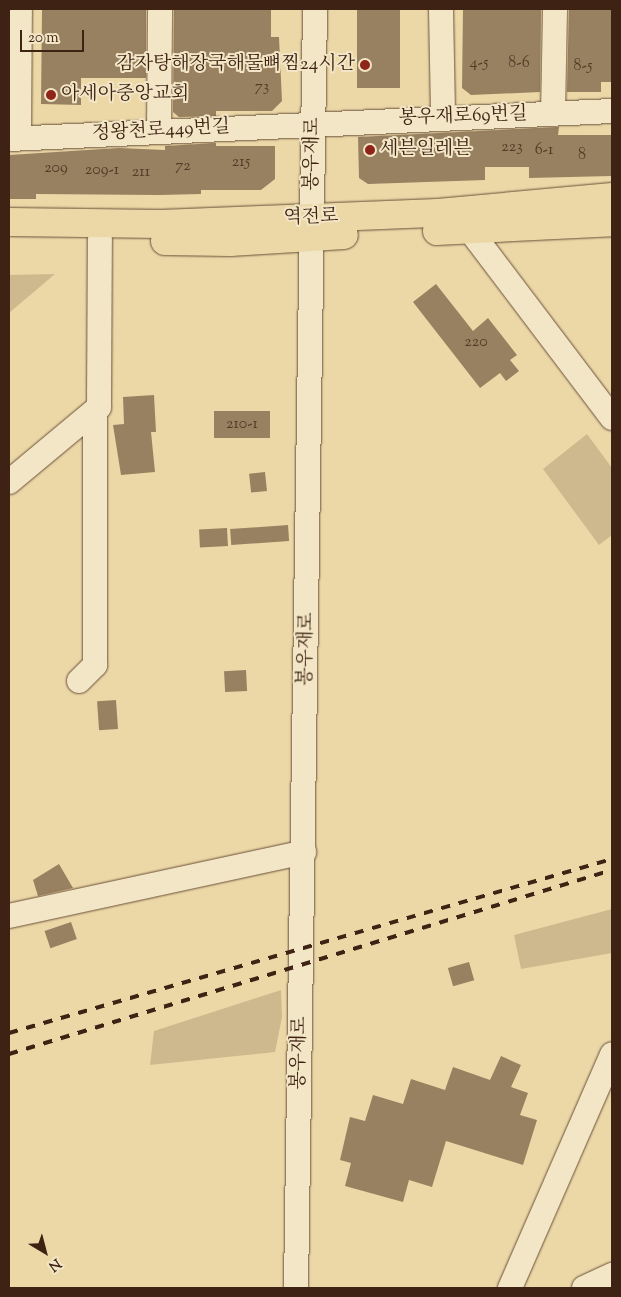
<!DOCTYPE html>
<html>
<head>
<meta charset="utf-8">
<style>
  body { margin:0 }
  #map { position:relative; width:621px; height:1297px; overflow:hidden; background:#ecd8a7; font-family:"Sorts Mill Goudy","Noto Serif KR",serif }
  div>[style] { position:absolute }
  .green>* { inset:0; background:#ceb98e }
  .building>* { inset:0; background:#988160; transform-origin:0 0 }
  .roads { filter:drop-shadow(0 0 1px #6a5039) drop-shadow(0 0 1px #6a5039) }
  .minor>* { height:24px; margin:-12px; padding:0 12px; transform-origin:12px; border-radius:12px; background:#f3e6c6 }
  .major>* { height:28px; margin:-14px; padding:0 14px; transform-origin:14px; border-radius:14px; background:#ecd8a7 }
  .rail>* { height:4px; margin-top:-2px; transform-origin:0; background:repeating-linear-gradient(90deg,#3e2314 0 9px,transparent 0 18px) }
  .dots>* { width:14px; height:14px; translate:-50% -50%; box-sizing:border-box; border:2px solid #f3e6c6; border-radius:50% }
  span { translate:-50% -50%; white-space:nowrap; text-align:center; line-height:1.15; -webkit-text-stroke:4px #f3e6c6; paint-order:stroke }
  .number-label { font-size:16px; color:#543a27 }
  .number-label span { -webkit-text-stroke-width:0 }
  .poi-label { font-size:19px; color:#3e2314 }
  .right { translate:-100% -50%; text-align:right }
  .left { translate:0 -50%; text-align:left }
  .street-label { font-size:19px; color:#3e2314 }
  .frame { position:absolute; inset:0; border:10px solid #3e2314; pointer-events:none }
  .north { position:absolute; left:20px; top:1227px; width:50px; height:50px; -webkit-text-stroke:4px #f3e6c6; paint-order:stroke; rotate:143deg; font-size:14px; font-weight:700; line-height:20px; text-align:center; color:#3e2314 }
  .north::after { content:''; display:block; margin:auto; width:18px; height:22px; background:#3e2314; clip-path:polygon(50% 0,100% 100%,50% 72%,0 100%) }
  .scale { position:absolute; left:20px; top:30px; width:64px; height:22px; box-sizing:border-box; border:2px solid #3e2314; border-top:0; padding-left:6px; font-size:15px; line-height:18px; white-space:nowrap; color:#3e2314; -webkit-text-stroke:4px #f3e6c6; paint-order:stroke }
</style>
</head>
<body>
<div id="map">
  <div class="green">
    <i style="clip-path:polygon(55px 274px,9px 313px,9px 275px)"></i>
    <i style="clip-path:polygon(587px 434px,612px 468px,612px 535px,599px 545px,543px 469px)"></i>
    <i style="clip-path:polygon(612px 909px,612px 953px,521px 969px,514px 935px)"></i>
    <i style="clip-path:polygon(281px 990px,282px 1017px,275px 1052px,150px 1065px,154px 1031px)"></i>
  </div>
  <div class="building">
    <i style="clip-path:polygon(42px 9px,146px 9px,146px 78px,81px 78px,81px 105px,41px 104px)"></i>
    <i style="clip-path:polygon(174px 9px,271px 9px,271px 37px,279px 37px,282px 101px,272px 111px,216px 111px,216px 116px,179px 117px,173px 112px)"></i>
    <i style="left:357px;top:9px;width:43px;height:79px"></i>
    <i style="clip-path:polygon(463px 9px,541px 9px,540px 92px,471px 95px,462px 88px)"></i>
    <i style="clip-path:polygon(569px 9px,612px 9px,612px 82px,601px 82px,601px 92px,567px 92px)"></i>
    <i style="clip-path:polygon(559px 127px,558px 135px,612px 135px,612px 176px,529px 178px,529px 167px,485px 167px,485px 180px,368px 184px,359px 178px,358px 137px)"></i>
    <i style="clip-path:polygon(216px 143px,216px 146px,275px 146px,275px 179px,261px 190px,201px 190px,201px 194px,159px 195px,36px 194px,36px 199px,9px 199px,9px 155px,119px 148px,165px 150px,165px 146px)"></i>
    <i style="clip-path:polygon(436px 284px,473px 331px,488px 318px,517px 355px,510px 360px,519px 371px,506px 381px,500px 373px,480px 388px,413px 302px)"></i>
    <i style="clip-path:polygon(154px 395px,156px 432px,151px 432px,155px 472px,121px 475px,113px 425px,124px 424px,123px 397px)"></i>
    <i style="left:270px;top:411px;width:27px;height:56px;rotate:90deg"></i>
    <i style="left:265px;top:472px;width:19px;height:16px;rotate:84deg"></i>
    <i style="left:288px;top:525px;width:16px;height:58px;rotate:86deg"></i>
    <i style="left:227px;top:528px;width:18px;height:28px;rotate:87deg"></i>
    <i style="left:246px;top:670px;width:21px;height:22px;rotate:87deg"></i>
    <i style="left:116px;top:700px;width:29px;height:19px;rotate:86deg"></i>
    <i style="clip-path:polygon(59px 864px,73px 888px,38px 896px,33px 880px)"></i>
    <i style="left:71px;top:922px;width:18px;height:28px;rotate:71deg"></i>
    <i style="left:469px;top:962px;width:19px;height:22px;rotate:74deg"></i>
    <i style="clip-path:polygon(501px 1056px,521px 1065px,511px 1087px,528px 1093px,520px 1115px,537px 1120px,523px 1165px,446px 1141px,432px 1187px,409px 1180px,403px 1202px,345px 1186px,351px 1163px,340px 1160px,350px 1117px,365px 1121px,373px 1095px,403px 1104px,411px 1079px,445px 1090px,453px 1067px,490px 1080px)"></i>
  </div>
  <div class="roads">
    <div class="minor">
      <i style="left:441px;top:9px;width:109px;rotate:88.9deg"></i>
      <i style="left:553px;top:114px;width:105px;rotate:-88.9deg"></i>
      <i style="left:159px;top:131px;width:122px;rotate:-89.5deg"></i>
      <i style="left:19px;top:138px;width:129px;rotate:-89.6deg"></i>
      <i style="left:9px;top:139px;width:604px;rotate:-2.66deg"></i>
      <i style="left:469px;top:229px;width:237px;rotate:52.9deg"></i>
      <i style="left:9px;top:482px;width:117px;rotate:-39.8deg"></i>
      <i style="left:99px;top:407px;width:168px;rotate:-89.7deg"></i>
      <i style="left:79px;top:681px;width:23px;rotate:-45deg"></i>
      <i style="left:95px;top:665px;width:254px;rotate:-90deg"></i>
      <i style="left:9px;top:916px;width:302px;rotate:-12.2deg"></i>
      <i style="left:296px;top:1288px;width:1279px;rotate:-89.15deg"></i>
      <i style="left:510px;top:1288px;width:255px;rotate:-66.4deg"></i>
      <i style="left:584px;top:1288px;width:31px;rotate:-25deg"></i>
    </div>
    <div class="major">
      <i style="left:9px;top:222px;width:152px;rotate:0.8deg"></i>
      <i style="left:161px;top:224px;width:277px;rotate:-2.3deg"></i>
      <i style="left:438px;top:213px;width:175px;rotate:-5.3deg"></i>
      <i style="left:437px;top:231px;width:175px;rotate:-2.9deg"></i>
      <i style="left:165px;top:241px;width:65px;rotate:0.9deg"></i>
      <i style="left:230px;top:242px;width:114px;rotate:-3.5deg"></i>
    </div>
  </div>
  <div class="rail">
    <i style="left:9px;top:1033px;width:628px;rotate:-16.1deg"></i>
    <i style="left:9px;top:1054px;width:630px;rotate:-16.97deg"></i>
  </div>
  <div class="dots">
    <i style="left:365px;top:65px;background:#8f2418"></i>
    <i style="left:51px;top:95px;background:#8f2418"></i>
    <i style="left:370px;top:150px;background:#8f2418"></i>
  </div>
  <div class="number-label">
    <span style="left:479px;top:64px">4-5</span>
    <span style="left:519px;top:64px">8-6</span>
    <span style="left:583px;top:67px">8-5</span>
    <span style="left:262px;top:88px">73</span>
    <span style="left:512px;top:148px">223</span>
    <span style="left:544px;top:151px">6-1</span>
    <span style="left:582px;top:156px">8</span>
    <span style="left:241px;top:163px">215</span>
    <span style="left:183px;top:167px">72</span>
    <span style="left:56px;top:169px">209</span>
    <span style="left:102px;top:171px">209-1</span>
    <span style="left:141px;top:173px">211</span>
    <span style="left:476px;top:343px">220</span>
    <span style="left:242px;top:425px">210-1</span>
  </div>
  <div class="poi-label">
    <span class="right" style="left:355px;top:65px">감자탕해장국해물뼈찜24시간</span>
    <span class="left" style="left:61px;top:95px">아세아중앙교회</span>
    <span class="left" style="left:380px;top:150px">세븐일레븐</span>
  </div>
  <div class="street-label">
    <span style="left:463px;top:117px;rotate:-2deg">봉우재로69번길</span>
    <span style="left:161px;top:131px;rotate:-3deg">정왕천로449번길</span>
    <span style="left:313px;top:154px;rotate:-89deg">봉우재로</span>
    <span style="left:311px;top:218px;rotate:-2deg">역전로</span>
    <span style="left:307px;top:649px;rotate:-89deg">봉우재로</span>
    <span style="left:300px;top:1053px;rotate:-89deg">봉우재로</span>
  </div>
  <div class="frame"></div>
  <div class="north">N</div>
  <div class="scale">20 m</div>
</div>
</body>
</html>
